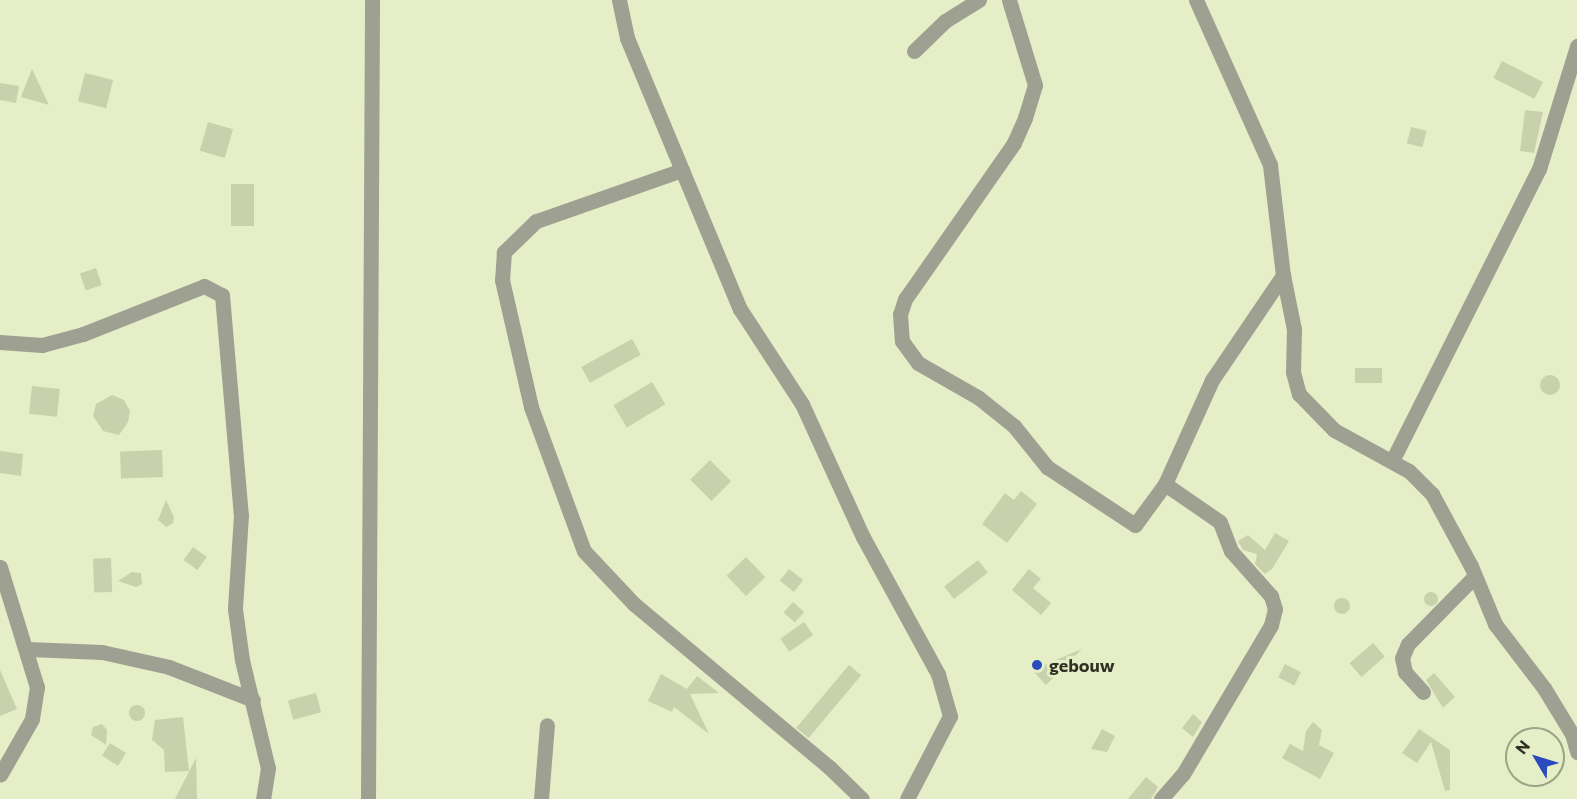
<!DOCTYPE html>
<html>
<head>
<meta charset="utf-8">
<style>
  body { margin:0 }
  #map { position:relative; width:1577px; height:799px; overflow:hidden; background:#e6eec8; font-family:Commissioner,sans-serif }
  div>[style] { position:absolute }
  .building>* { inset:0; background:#c9d1ac; transform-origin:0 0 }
  .round { border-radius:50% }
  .minor>* { height:15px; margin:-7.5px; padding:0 7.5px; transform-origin:7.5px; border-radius:7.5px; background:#9ea191 }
  .dots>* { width:16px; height:16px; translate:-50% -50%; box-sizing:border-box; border:3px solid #e6eec8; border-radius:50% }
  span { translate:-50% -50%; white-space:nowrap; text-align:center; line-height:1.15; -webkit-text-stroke:6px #e6eec8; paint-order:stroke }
  .poi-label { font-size:18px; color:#2f3223; font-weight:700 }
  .left { translate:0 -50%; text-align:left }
  .north { position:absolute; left:1505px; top:727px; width:60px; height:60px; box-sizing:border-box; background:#e6eec8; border:2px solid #9da386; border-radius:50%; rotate:308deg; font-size:16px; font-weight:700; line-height:24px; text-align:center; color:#2f3223 }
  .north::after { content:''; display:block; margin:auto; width:21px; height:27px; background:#2a4bbb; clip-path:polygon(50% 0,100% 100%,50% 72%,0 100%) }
</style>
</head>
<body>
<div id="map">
  <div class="building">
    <i style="left:1502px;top:61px;width:46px;height:19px;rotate:27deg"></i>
    <i style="clip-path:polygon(32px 69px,49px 105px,21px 97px)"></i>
    <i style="left:85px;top:73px;width:29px;height:29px;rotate:14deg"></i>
    <i style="clip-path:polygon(0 83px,19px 86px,16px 103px,0 100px)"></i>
    <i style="clip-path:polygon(1525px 110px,1543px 112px,1534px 153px,1520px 151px)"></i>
    <i style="left:208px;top:122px;width:26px;height:30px;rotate:16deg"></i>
    <i style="left:1411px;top:127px;width:16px;height:17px;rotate:14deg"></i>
    <i style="left:231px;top:184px;width:23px;height:42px"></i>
    <i style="left:96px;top:268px;width:18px;height:17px;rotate:71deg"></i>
    <i style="left:632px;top:339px;width:18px;height:58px;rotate:61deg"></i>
    <i style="left:1355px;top:368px;width:27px;height:15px"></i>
    <i class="round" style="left:1540px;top:375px;width:20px;height:20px"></i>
    <i style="left:652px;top:382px;width:26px;height:45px;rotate:59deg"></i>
    <i style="left:32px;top:386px;width:28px;height:28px;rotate:6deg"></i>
    <i style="clip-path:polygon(112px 395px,124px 400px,130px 411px,128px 422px,119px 435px,103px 431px,93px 416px,96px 404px)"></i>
    <i style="left:162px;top:450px;width:27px;height:42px;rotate:88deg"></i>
    <i style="clip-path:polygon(0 451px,23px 454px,21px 476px,0 473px)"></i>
    <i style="left:710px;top:460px;width:30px;height:28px;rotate:45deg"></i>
    <i style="clip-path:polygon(1021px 491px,1037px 504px,1007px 543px,982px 524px,1005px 493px,1014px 500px)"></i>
    <i style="clip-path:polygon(166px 500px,174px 517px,173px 523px,166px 527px,158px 520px)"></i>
    <i style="clip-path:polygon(1275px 533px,1289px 541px,1272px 569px,1265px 574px,1255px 564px,1257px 554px,1243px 550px,1238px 541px,1248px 535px,1265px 550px)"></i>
    <i style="left:193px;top:547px;width:17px;height:16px;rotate:36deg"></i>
    <i style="left:746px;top:557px;width:28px;height:27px;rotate:46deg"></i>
    <i style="left:111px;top:558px;width:34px;height:18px;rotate:88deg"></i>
    <i style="left:978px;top:560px;width:16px;height:43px;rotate:52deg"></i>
    <i style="left:789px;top:569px;width:18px;height:15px;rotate:38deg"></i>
    <i style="clip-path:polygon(1029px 569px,1041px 579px,1033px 588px,1051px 603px,1041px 615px,1012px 590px)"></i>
    <i style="clip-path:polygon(132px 572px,141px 573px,142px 584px,136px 587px,118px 581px)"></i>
    <i class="round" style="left:1424px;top:592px;width:14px;height:14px"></i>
    <i class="round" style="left:1334px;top:598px;width:16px;height:16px"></i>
    <i style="left:793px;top:602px;width:15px;height:14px;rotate:42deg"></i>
    <i style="left:804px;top:622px;width:16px;height:29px;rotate:55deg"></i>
    <i style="left:1373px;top:643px;width:18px;height:31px;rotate:49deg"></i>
    <i style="clip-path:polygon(1082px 649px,1046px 685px,1032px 670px)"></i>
    <i style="left:1285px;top:664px;width:18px;height:15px;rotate:27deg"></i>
    <i style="left:849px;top:665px;width:16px;height:82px;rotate:40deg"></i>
    <i style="clip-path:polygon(0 670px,17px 709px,0 716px)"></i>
    <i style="clip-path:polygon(1434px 673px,1455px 697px,1443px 708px,1426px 680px)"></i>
    <i style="clip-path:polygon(661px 674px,687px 689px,697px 676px,719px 693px,690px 694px,709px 734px,674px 707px,672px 712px,648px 701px)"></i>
    <i style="left:316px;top:693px;width:20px;height:29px;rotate:75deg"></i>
    <i class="round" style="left:129px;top:705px;width:16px;height:16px"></i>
    <i style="clip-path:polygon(1193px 714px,1202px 722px,1193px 737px,1182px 728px)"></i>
    <i style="clip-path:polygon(183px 717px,189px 771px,165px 772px,164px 750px,152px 740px,155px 720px)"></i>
    <i style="clip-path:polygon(1313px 722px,1322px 730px,1319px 745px,1334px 753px,1320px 779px,1282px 758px,1290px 744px,1303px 751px,1306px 731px)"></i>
    <i style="clip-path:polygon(102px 724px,107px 730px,106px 745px,91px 735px,93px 727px)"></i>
    <i style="clip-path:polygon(1102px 729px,1115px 736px,1107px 752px,1091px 749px)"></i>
    <i style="clip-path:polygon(1419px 729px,1450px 750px,1450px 790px,1445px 791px,1431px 742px,1417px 763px,1402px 753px)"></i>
    <i style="left:110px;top:743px;width:19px;height:15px;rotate:32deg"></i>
    <i style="clip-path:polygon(196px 758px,197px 799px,175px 799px)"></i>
    <i style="clip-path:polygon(1146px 777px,1158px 787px,1151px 799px,1128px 799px)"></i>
  </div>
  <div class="minor">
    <i style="left:619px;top:0;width:39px;rotate:78deg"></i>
    <i style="left:627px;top:38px;width:294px;rotate:67.4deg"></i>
    <i style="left:740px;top:309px;width:113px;rotate:56.9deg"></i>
    <i style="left:802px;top:404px;width:146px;rotate:65.4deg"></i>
    <i style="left:863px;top:537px;width:156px;rotate:61.3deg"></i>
    <i style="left:938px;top:674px;width:44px;rotate:74.1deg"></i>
    <i style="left:950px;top:716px;width:93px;rotate:117.4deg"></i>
    <i style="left:1009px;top:0;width:89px;rotate:73deg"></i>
    <i style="left:1035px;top:85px;width:34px;rotate:107deg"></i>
    <i style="left:1025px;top:118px;width:27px;rotate:114deg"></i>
    <i style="left:1014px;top:143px;width:190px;rotate:124.9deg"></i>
    <i style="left:905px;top:299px;width:16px;rotate:108deg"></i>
    <i style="left:900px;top:314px;width:27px;rotate:86deg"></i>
    <i style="left:902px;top:341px;width:27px;rotate:54deg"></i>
    <i style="left:918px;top:363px;width:70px;rotate:29.8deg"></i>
    <i style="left:979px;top:398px;width:45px;rotate:38.7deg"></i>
    <i style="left:1014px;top:426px;width:53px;rotate:51.2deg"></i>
    <i style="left:1047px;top:467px;width:105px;rotate:33.4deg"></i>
    <i style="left:1135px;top:525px;width:51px;rotate:-53.8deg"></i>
    <i style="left:1196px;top:0;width:181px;rotate:65.8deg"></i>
    <i style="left:1270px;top:165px;width:111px;rotate:83.3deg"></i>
    <i style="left:1283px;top:275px;width:55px;rotate:78.5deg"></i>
    <i style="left:1294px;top:329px;width:43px;rotate:91.3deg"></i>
    <i style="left:1293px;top:372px;width:23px;rotate:75deg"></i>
    <i style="left:1299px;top:394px;width:50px;rotate:45.8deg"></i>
    <i style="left:1334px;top:430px;width:85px;rotate:28.7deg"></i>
    <i style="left:1409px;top:471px;width:33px;rotate:45deg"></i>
    <i style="left:1432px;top:494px;width:82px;rotate:61.6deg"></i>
    <i style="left:1471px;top:566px;width:63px;rotate:67.5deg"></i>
    <i style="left:1495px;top:624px;width:81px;rotate:52.6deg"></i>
    <i style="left:1544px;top:688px;width:54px;rotate:58.7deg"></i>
    <i style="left:1572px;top:734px;width:19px;rotate:74deg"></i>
    <i style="left:914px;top:51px;width:43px;rotate:-44.1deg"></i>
    <i style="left:945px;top:21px;width:40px;rotate:-32deg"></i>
    <i style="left:682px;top:170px;width:155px;rotate:160.7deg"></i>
    <i style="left:536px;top:221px;width:45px;rotate:135.9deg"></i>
    <i style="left:504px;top:252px;width:28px;rotate:94deg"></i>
    <i style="left:502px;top:280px;width:130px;rotate:77.1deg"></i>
    <i style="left:531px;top:407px;width:153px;rotate:69.8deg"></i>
    <i style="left:584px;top:551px;width:73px;rotate:46.7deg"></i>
    <i style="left:634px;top:604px;width:254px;rotate:39.9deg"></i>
    <i style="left:829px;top:767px;width:46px;rotate:44.1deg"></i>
    <i style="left:0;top:342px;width:42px;rotate:4.1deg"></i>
    <i style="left:42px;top:345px;width:42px;rotate:-15deg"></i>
    <i style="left:83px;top:334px;width:130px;rotate:-21.6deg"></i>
    <i style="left:204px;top:286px;width:20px;rotate:27deg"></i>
    <i style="left:222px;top:295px;width:221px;rotate:85.1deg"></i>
    <i style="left:241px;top:515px;width:94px;rotate:93.7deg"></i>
    <i style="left:235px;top:609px;width:51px;rotate:82.2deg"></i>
    <i style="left:242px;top:660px;width:111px;rotate:76.5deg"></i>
    <i style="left:268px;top:768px;width:31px;rotate:99deg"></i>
    <i style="left:1392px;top:461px;width:327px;rotate:-63.3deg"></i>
    <i style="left:1539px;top:169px;width:129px;rotate:-72.8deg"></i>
    <i style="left:0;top:567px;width:126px;rotate:72.9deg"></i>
    <i style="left:37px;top:687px;width:32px;rotate:99deg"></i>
    <i style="left:32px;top:719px;width:64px;rotate:119.7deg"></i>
    <i style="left:28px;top:649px;width:74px;rotate:2.3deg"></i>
    <i style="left:102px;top:652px;width:69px;rotate:12.6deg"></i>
    <i style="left:169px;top:667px;width:90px;rotate:21.4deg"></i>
    <i style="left:1423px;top:692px;width:27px;rotate:-132deg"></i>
    <i style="left:1405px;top:672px;width:14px;rotate:-102deg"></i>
    <i style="left:1402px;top:658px;width:15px;rotate:-67deg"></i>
    <i style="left:1408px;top:644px;width:95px;rotate:-45.4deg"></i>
    <i style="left:368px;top:799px;width:799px;rotate:-89.71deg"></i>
    <i style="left:541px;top:799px;width:74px;rotate:-85.4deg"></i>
    <i style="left:1161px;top:799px;width:33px;rotate:-49deg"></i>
    <i style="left:1183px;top:774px;width:173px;rotate:-59.4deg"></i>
    <i style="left:1271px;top:625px;width:16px;rotate:-76deg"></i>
    <i style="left:1275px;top:609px;width:14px;rotate:-107deg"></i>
    <i style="left:1271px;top:596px;width:60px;rotate:-131.6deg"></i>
    <i style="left:1231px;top:551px;width:31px;rotate:-111deg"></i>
    <i style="left:1220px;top:522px;width:67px;rotate:-145.4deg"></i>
    <i style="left:1165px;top:484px;width:114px;rotate:-65.7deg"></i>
    <i style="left:1212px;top:380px;width:127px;rotate:-55.9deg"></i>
  </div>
  <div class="dots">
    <i style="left:1037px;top:665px;background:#2a4bbb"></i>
  </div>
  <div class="poi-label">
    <span class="left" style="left:1049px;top:665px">gebouw</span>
  </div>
  <div class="north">N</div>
</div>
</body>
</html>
